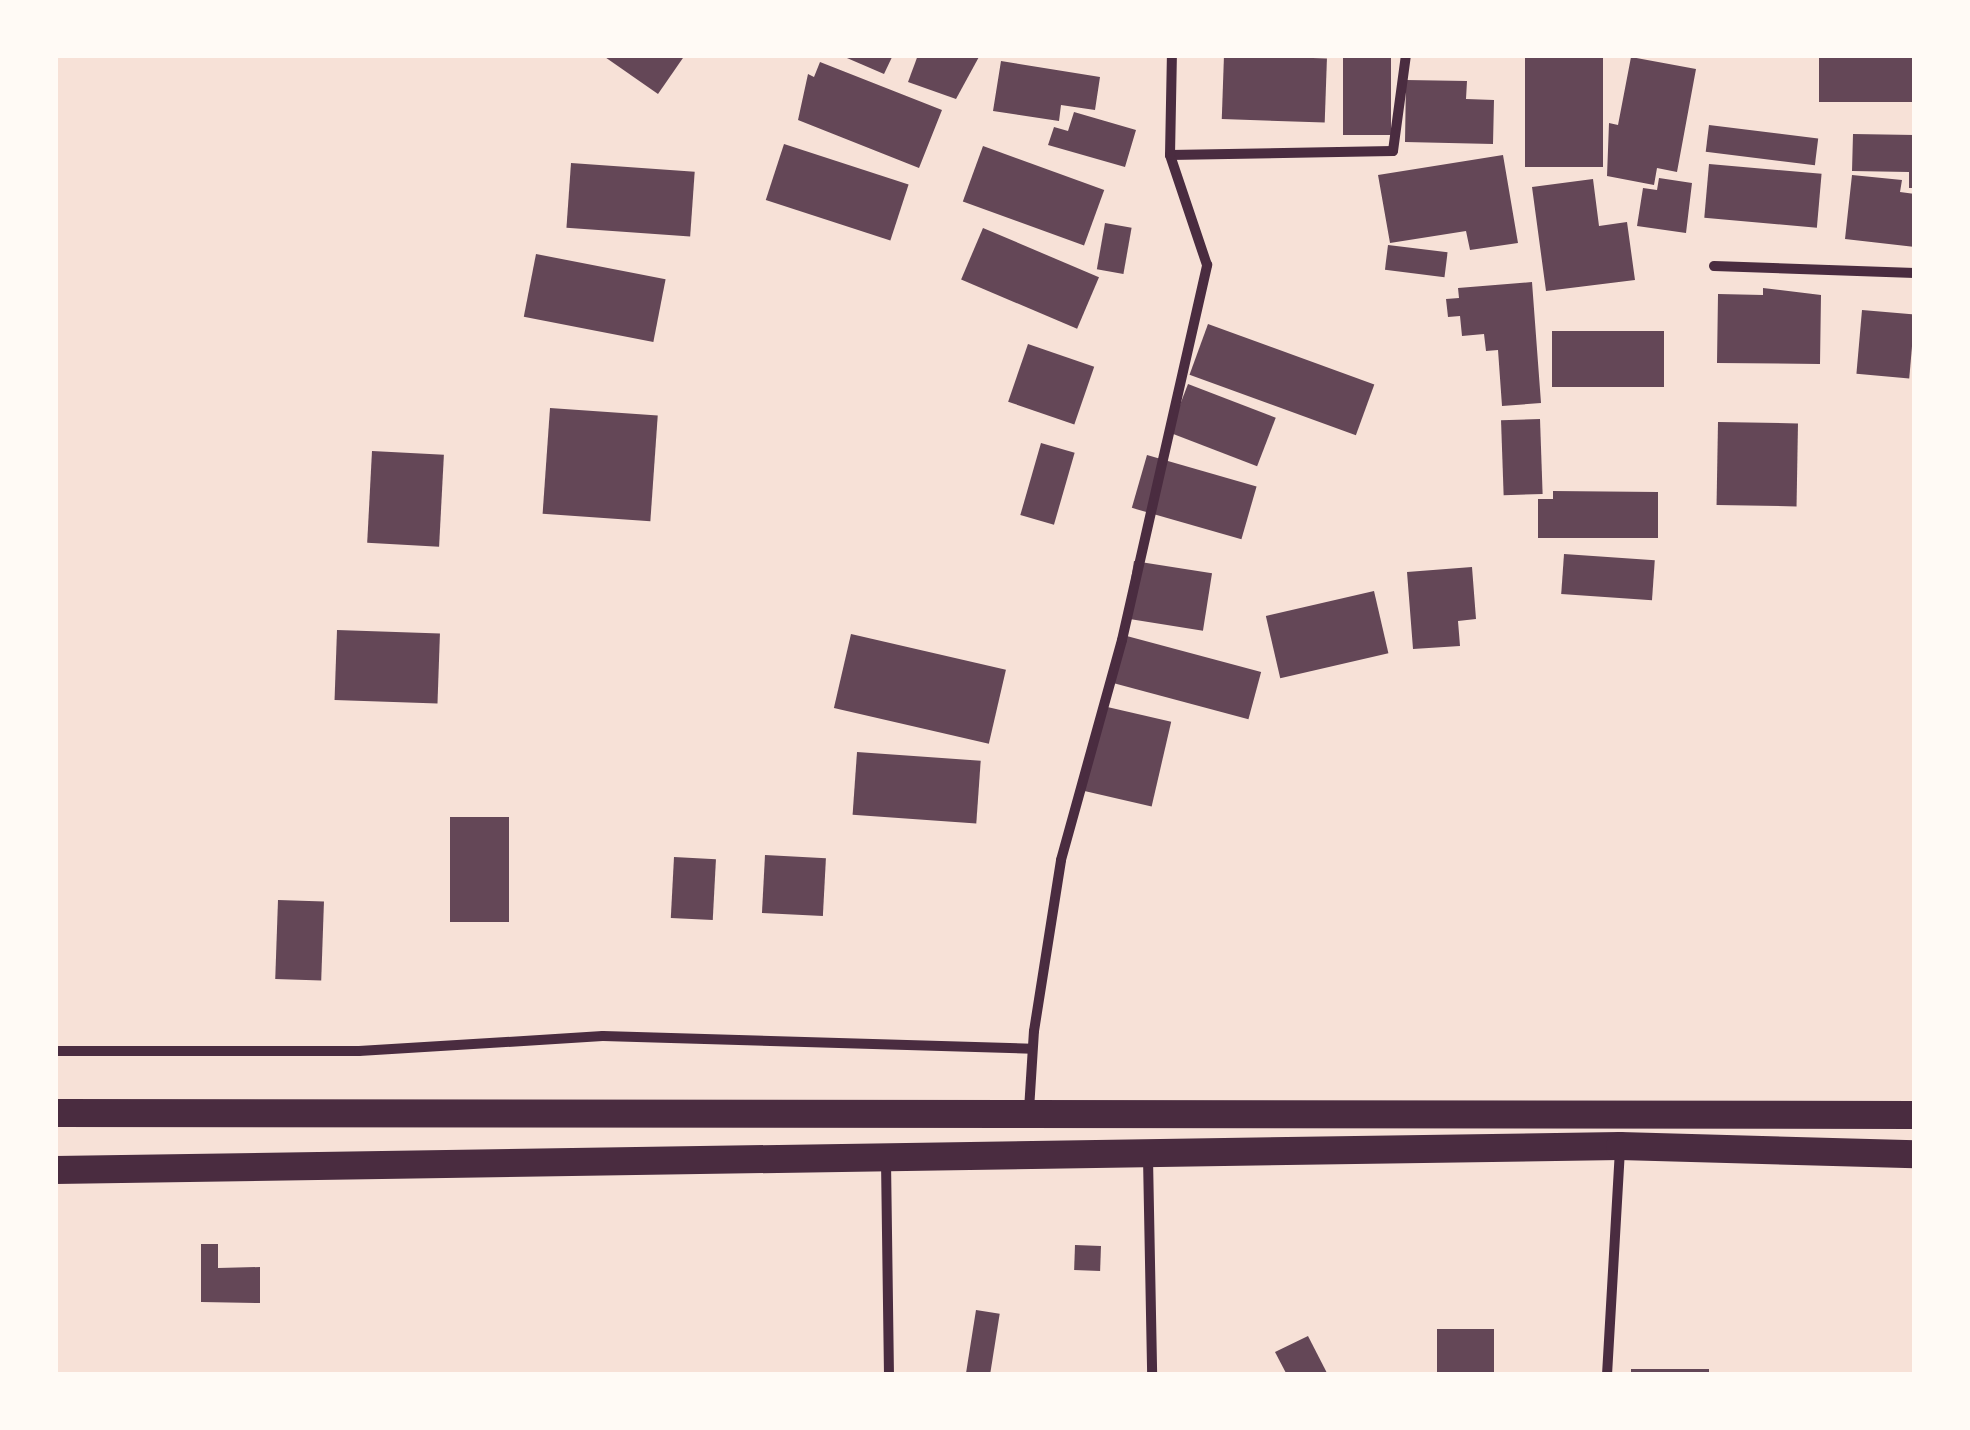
<!DOCTYPE html>
<html>
<head>
<meta charset="utf-8">
<style>
  body { margin:0 }
  #map { position:relative; width:1970px; height:1430px; overflow:hidden; background:#f7e1d7; font-family:"DejaVu Sans",sans-serif }
  div>[style] { position:absolute }
  .building>* { inset:0; background:#644757; transform-origin:0 0 }
  .minor>* { height:10px; margin:-5px; padding:0 5px; transform-origin:5px; border-radius:5px; background:#4a2c40 }
  .trunk>* { height:28px; margin:-14px; padding:0 14px; transform-origin:14px; border-radius:14px; background:#4a2c40 }
  span { translate:-50% -50%; white-space:nowrap; text-align:center; line-height:1.15; -webkit-text-stroke:8px #fffaf5; paint-order:stroke }
  .frame { position:absolute; inset:0; border:58px solid #fffaf5; pointer-events:none }
</style>
</head>
<body>
<div id="map">
  <div class="building">
    <i style="clip-path:polygon(602px 55px,685px 55px,658px 94px)"></i>
    <i style="clip-path:polygon(840px 55px,893px 55px,884px 74px)"></i>
    <i style="clip-path:polygon(918px 55px,980px 55px,956px 99px,908px 82px)"></i>
    <i style="left:1224px;top:55px;width:103px;height:64px;rotate:2deg"></i>
    <i style="left:1343px;top:55px;width:48px;height:80px"></i>
    <i style="left:1525px;top:55px;width:78px;height:112px"></i>
    <i style="left:1819px;top:55px;width:96px;height:47px"></i>
    <i style="clip-path:polygon(1631px 57px,1696px 69px,1677px 172px,1657px 168px,1654px 185px,1607px 176px,1609px 123px,1618px 125px)"></i>
    <i style="clip-path:polygon(1001px 61px,1100px 77px,1095px 110px,1061px 105px,1059px 121px,993px 111px)"></i>
    <i style="clip-path:polygon(820px 62px,942px 110px,919px 168px,798px 120px,808px 74px,814px 77px)"></i>
    <i style="clip-path:polygon(1406px 80px,1467px 81px,1466px 99px,1494px 100px,1493px 144px,1405px 142px)"></i>
    <i style="clip-path:polygon(1074px 112px,1136px 130px,1125px 167px,1048px 145px,1054px 127px,1068px 131px)"></i>
    <i style="left:1709px;top:125px;width:110px;height:27px;rotate:7deg"></i>
    <i style="clip-path:polygon(1853px 134px,1915px 135px,1915px 188px,1909px 188px,1909px 172px,1852px 171px)"></i>
    <i style="left:784px;top:144px;width:131px;height:59px;rotate:18deg"></i>
    <i style="left:983px;top:146px;width:129px;height:59px;rotate:20deg"></i>
    <i style="clip-path:polygon(1503px 155px,1518px 243px,1470px 250px,1466px 231px,1390px 243px,1378px 175px)"></i>
    <i style="left:571px;top:163px;width:124px;height:65px;rotate:4deg"></i>
    <i style="left:1709px;top:164px;width:113px;height:54px;rotate:5deg"></i>
    <i style="clip-path:polygon(1852px 175px,1902px 180px,1900px 192px,1915px 194px,1915px 247px,1845px 239px)"></i>
    <i style="clip-path:polygon(1659px 178px,1692px 183px,1686px 233px,1637px 226px,1643px 188px,1657px 190px)"></i>
    <i style="clip-path:polygon(1593px 179px,1599px 226px,1627px 222px,1635px 280px,1546px 291px,1532px 187px)"></i>
    <i style="left:1105px;top:223px;width:27px;height:47px;rotate:10deg"></i>
    <i style="left:983px;top:228px;width:126px;height:56px;rotate:23deg"></i>
    <i style="left:1388px;top:245px;width:60px;height:25px;rotate:7deg"></i>
    <i style="left:536px;top:254px;width:132px;height:64px;rotate:11deg"></i>
    <i style="clip-path:polygon(1532px 282px,1541px 403px,1502px 406px,1498px 350px,1486px 351px,1484px 334px,1462px 336px,1460px 316px,1448px 317px,1446px 299px,1459px 298px,1458px 288px)"></i>
    <i style="clip-path:polygon(1763px 288px,1821px 295px,1820px 364px,1717px 363px,1718px 294px,1763px 295px)"></i>
    <i style="left:1862px;top:310px;width:53px;height:64px;rotate:5deg"></i>
    <i style="left:1208px;top:324px;width:177px;height:54px;rotate:20deg"></i>
    <i style="left:1664px;top:331px;width:56px;height:112px;rotate:90deg"></i>
    <i style="left:1028px;top:344px;width:70px;height:61px;rotate:19deg"></i>
    <i style="left:1188px;top:384px;width:94px;height:52px;rotate:21deg"></i>
    <i style="left:550px;top:408px;width:108px;height:106px;rotate:4deg"></i>
    <i style="left:1540px;top:419px;width:75px;height:39px;rotate:88deg"></i>
    <i style="left:1718px;top:422px;width:80px;height:83px;rotate:1deg"></i>
    <i style="left:1041px;top:443px;width:35px;height:75px;rotate:16deg"></i>
    <i style="left:372px;top:451px;width:72px;height:92px;rotate:3deg"></i>
    <i style="left:1147px;top:455px;width:114px;height:55px;rotate:16deg"></i>
    <i style="clip-path:polygon(1553px 491px,1658px 492px,1658px 538px,1538px 538px,1538px 499px,1553px 499px)"></i>
    <i style="left:1564px;top:554px;width:91px;height:40px;rotate:4deg"></i>
    <i style="left:1134px;top:561px;width:79px;height:58px;rotate:9deg"></i>
    <i style="clip-path:polygon(1472px 567px,1476px 619px,1458px 621px,1460px 646px,1413px 649px,1407px 572px)"></i>
    <i style="left:1374px;top:591px;width:64px;height:111px;rotate:77deg"></i>
    <i style="left:337px;top:630px;width:103px;height:70px;rotate:2deg"></i>
    <i style="left:851px;top:634px;width:159px;height:76px;rotate:13deg"></i>
    <i style="left:1123px;top:635px;width:143px;height:49px;rotate:15deg"></i>
    <i style="left:1103px;top:706px;width:70px;height:87px;rotate:13deg"></i>
    <i style="left:857px;top:752px;width:124px;height:63px;rotate:4deg"></i>
    <i style="left:450px;top:817px;width:59px;height:105px"></i>
    <i style="left:765px;top:855px;width:61px;height:58px;rotate:3deg"></i>
    <i style="left:674px;top:857px;width:42px;height:61px;rotate:3deg"></i>
    <i style="left:278px;top:900px;width:46px;height:79px;rotate:2deg"></i>
    <i style="clip-path:polygon(201px 1244px,218px 1244px,218px 1268px,260px 1267px,260px 1303px,201px 1302px)"></i>
    <i style="left:1075px;top:1245px;width:26px;height:25px;rotate:2deg"></i>
    <i style="left:976px;top:1310px;width:24px;height:66px;rotate:9deg"></i>
    <i style="left:1437px;top:1329px;width:57px;height:46px"></i>
    <i style="clip-path:polygon(1308px 1336px,1328px 1375px,1287px 1375px,1275px 1352px)"></i>
    <i style="left:1631px;top:1369px;width:78px;height:6px"></i>
  </div>
  <div class="minor">
    <i style="left:1170px;top:155px;width:223px;rotate:-1deg"></i>
    <i style="left:1393px;top:151px;width:97px;rotate:-82.3deg"></i>
    <i style="left:1714px;top:266px;width:201px;rotate:2deg"></i>
    <i style="left:55px;top:1051px;width:304px"></i>
    <i style="left:359px;top:1051px;width:244px;rotate:-3.5deg"></i>
    <i style="left:603px;top:1036px;width:429px;rotate:1.7deg"></i>
    <i style="left:1029px;top:1110px;width:79px;rotate:-86.4deg"></i>
    <i style="left:1034px;top:1031px;width:173px;rotate:-81deg"></i>
    <i style="left:1061px;top:860px;width:228px;rotate:-74.5deg"></i>
    <i style="left:1122px;top:640px;width:385px;rotate:-77.2deg"></i>
    <i style="left:1207px;top:265px;width:116px;rotate:-108.6deg"></i>
    <i style="left:1170px;top:155px;width:100px;rotate:-88.9deg"></i>
    <i style="left:1148px;top:1158px;width:217px;rotate:88.9deg"></i>
    <i style="left:886px;top:1161px;width:214px;rotate:89.2deg"></i>
    <i style="left:1607px;top:1375px;width:228px;rotate:-86.7deg"></i>
  </div>
  <div class="trunk">
    <i style="left:55px;top:1113px;width:1860px;rotate:0.06deg"></i>
    <i style="left:55px;top:1170px;width:1565px;rotate:-0.88deg"></i>
    <i style="left:1620px;top:1146px;width:295px;rotate:1.6deg"></i>
  </div>
  <div class="frame"></div>
</div>
</body>
</html>
